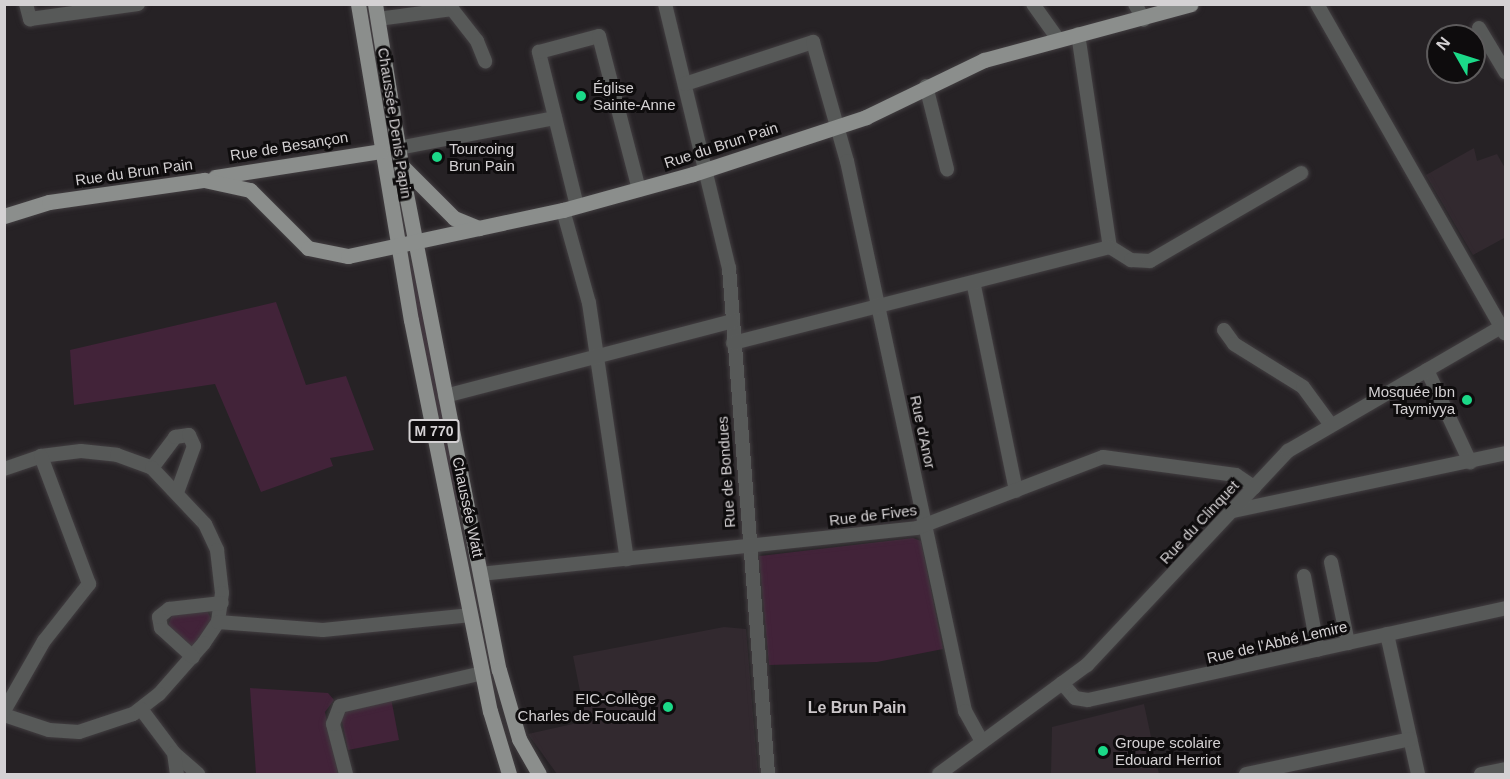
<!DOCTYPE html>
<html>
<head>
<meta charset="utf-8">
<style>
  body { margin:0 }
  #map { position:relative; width:1510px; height:779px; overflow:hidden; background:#262225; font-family:Helvetica,sans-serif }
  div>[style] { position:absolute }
  .built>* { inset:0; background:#32292f }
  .green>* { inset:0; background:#422339 }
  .roads { filter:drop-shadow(0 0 2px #423e41) drop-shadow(0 0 2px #423e41) }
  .minor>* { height:14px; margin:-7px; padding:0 7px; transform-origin:7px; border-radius:7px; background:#575958 }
  .major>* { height:15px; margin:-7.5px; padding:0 7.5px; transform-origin:7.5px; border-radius:7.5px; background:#8b8e8c }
  .dots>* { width:16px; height:16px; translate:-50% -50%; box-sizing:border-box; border:3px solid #0e0c0d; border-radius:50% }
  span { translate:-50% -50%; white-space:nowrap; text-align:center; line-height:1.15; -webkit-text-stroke:6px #0e0c0d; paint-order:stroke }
  .shield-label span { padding:2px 4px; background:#0e0c0d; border:2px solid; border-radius:4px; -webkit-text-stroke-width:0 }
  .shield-label { font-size:14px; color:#d4d1d3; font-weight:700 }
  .poi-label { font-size:15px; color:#d4d1d3 }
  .left { translate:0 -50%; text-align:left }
  .right { translate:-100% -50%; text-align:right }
  .street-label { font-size:15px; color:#d4d1d3 }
  .neighbourhood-label { font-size:16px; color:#cbc6c9; font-weight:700 }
  .frame { position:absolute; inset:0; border:6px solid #d4d1d3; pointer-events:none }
  .north { position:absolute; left:1426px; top:24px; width:60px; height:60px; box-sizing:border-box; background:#0e0c0d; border:2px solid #5d5b5c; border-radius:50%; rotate:309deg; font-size:16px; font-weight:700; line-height:24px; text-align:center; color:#d4d1d3 }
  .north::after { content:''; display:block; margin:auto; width:21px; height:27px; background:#1bd988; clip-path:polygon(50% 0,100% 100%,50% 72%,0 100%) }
</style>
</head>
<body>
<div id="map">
  <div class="built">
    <i style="clip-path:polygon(1474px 148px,1477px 161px,1497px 154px,1505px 168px,1506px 237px,1473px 255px,1426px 175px)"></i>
    <i style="clip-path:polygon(724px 627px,746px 629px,758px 774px,557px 774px,528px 734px,586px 721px,573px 656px)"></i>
    <i style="clip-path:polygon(1144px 704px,1159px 774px,1051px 774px,1052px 727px)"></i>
  </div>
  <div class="green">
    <i style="clip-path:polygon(413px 264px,453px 462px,464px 555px,405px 265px)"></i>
    <i style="clip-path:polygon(276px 302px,306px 385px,346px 376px,374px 450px,330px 458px,333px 466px,261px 492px,215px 384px,74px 405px,70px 350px)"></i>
    <i style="clip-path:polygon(913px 538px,921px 541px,943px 649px,877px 662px,769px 665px,759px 556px)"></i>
    <i style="clip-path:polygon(207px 611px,212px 620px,193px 647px,168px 626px,172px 615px)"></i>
    <i style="clip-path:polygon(250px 688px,328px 693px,334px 700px,325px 712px,338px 774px,256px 774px)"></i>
    <i style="clip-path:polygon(391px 698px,399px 740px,348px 750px,341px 716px,353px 706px)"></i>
  </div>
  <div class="roads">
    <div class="minor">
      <i style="left:26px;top:4px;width:16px;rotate:75deg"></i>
      <i style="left:30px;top:19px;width:109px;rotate:-7.9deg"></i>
      <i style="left:665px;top:4px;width:272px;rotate:76.4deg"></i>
      <i style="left:729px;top:268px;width:508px;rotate:85.59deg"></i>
      <i style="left:1033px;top:4px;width:43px;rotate:54.5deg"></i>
      <i style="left:1135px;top:4px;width:18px;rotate:61deg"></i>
      <i style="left:1317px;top:4px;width:379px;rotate:60.3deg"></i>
      <i style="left:378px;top:19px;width:75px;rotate:-7.7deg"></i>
      <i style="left:452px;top:9px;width:41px;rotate:52deg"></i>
      <i style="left:477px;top:41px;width:22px;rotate:68deg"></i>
      <i style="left:1479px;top:28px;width:52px;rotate:59deg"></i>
      <i style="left:1078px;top:34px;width:215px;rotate:81.5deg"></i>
      <i style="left:685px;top:84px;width:135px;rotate:-18.2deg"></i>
      <i style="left:813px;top:42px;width:124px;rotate:74.1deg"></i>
      <i style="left:847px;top:161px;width:563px;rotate:77.89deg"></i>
      <i style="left:965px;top:711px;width:35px;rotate:61deg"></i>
      <i style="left:926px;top:86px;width:86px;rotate:75.8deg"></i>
      <i style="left:398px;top:148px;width:160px;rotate:-10.8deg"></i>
      <i style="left:577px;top:206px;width:159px;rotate:-103.9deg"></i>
      <i style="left:539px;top:52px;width:62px;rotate:-14.9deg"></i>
      <i style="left:599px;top:36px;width:159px;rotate:75.4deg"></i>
      <i style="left:563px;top:210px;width:97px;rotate:74.4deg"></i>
      <i style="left:589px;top:303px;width:259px;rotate:81.6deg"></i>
      <i style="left:1110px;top:247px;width:25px;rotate:32deg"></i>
      <i style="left:1131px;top:260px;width:19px;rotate:3deg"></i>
      <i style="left:1150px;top:261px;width:175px;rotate:-30.2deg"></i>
      <i style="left:974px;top:286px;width:209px;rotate:78.4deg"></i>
      <i style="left:1224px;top:330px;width:17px;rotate:54deg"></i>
      <i style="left:1234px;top:344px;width:81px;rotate:31.9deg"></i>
      <i style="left:1303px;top:387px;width:47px;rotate:53.6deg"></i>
      <i style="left:733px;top:343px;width:389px;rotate:-14.3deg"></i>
      <i style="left:1427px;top:370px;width:102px;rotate:64.9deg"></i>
      <i style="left:445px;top:396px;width:297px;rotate:-14.6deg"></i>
      <i style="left:152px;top:468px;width:39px;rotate:-53deg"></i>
      <i style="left:175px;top:437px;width:14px;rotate:-8deg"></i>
      <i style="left:189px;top:435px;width:12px;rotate:66deg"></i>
      <i style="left:194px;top:446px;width:47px;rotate:110deg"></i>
      <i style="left:4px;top:469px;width:39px;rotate:-19deg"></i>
      <i style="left:41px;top:456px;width:40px;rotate:-7.1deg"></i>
      <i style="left:81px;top:451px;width:36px;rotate:6deg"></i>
      <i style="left:117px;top:455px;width:37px;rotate:20deg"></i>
      <i style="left:152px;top:468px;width:77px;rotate:46.6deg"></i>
      <i style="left:205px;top:524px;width:29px;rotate:65deg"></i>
      <i style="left:217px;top:550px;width:43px;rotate:83.4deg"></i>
      <i style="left:222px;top:593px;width:29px;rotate:98deg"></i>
      <i style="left:218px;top:622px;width:25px;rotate:124deg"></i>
      <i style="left:204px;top:643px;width:68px;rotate:131.4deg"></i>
      <i style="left:159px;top:694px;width:33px;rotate:142deg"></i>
      <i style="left:133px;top:714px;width:57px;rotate:161.6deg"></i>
      <i style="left:79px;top:732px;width:30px;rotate:-176deg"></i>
      <i style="left:49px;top:730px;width:47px;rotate:-161.6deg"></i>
      <i style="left:1233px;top:511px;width:279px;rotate:-12deg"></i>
      <i style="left:1331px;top:562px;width:83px;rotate:78.1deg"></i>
      <i style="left:480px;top:574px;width:439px;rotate:-6deg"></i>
      <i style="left:917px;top:528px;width:199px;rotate:-20.9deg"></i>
      <i style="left:1103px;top:457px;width:134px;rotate:7.7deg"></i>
      <i style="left:1236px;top:475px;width:22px;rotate:34deg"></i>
      <i style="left:1304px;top:576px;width:75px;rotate:79.3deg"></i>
      <i style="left:218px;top:622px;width:105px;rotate:4.4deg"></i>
      <i style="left:323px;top:630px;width:149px;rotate:-5.8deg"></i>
      <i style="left:1387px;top:634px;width:143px;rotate:77.5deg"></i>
      <i style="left:193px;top:657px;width:43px;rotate:-137.8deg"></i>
      <i style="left:161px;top:628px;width:11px;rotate:-100deg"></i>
      <i style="left:159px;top:617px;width:13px;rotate:-39deg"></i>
      <i style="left:169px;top:609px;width:53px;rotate:-6.5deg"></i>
      <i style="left:1062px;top:683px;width:20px;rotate:49deg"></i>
      <i style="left:1075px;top:698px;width:13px;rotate:9deg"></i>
      <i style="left:1088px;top:700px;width:428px;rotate:-12.4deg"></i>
      <i style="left:141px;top:709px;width:55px;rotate:53.1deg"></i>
      <i style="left:174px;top:753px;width:32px;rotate:41deg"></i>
      <i style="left:4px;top:711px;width:81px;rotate:-60.3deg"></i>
      <i style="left:44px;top:641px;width:73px;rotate:-51.7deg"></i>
      <i style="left:89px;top:584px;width:137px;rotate:-110.6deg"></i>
      <i style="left:174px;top:753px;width:21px;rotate:82deg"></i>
      <i style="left:346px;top:774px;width:52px;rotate:-104.6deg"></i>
      <i style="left:333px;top:724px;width:19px;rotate:-69deg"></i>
      <i style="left:340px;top:706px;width:147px;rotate:-13deg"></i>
      <i style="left:939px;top:774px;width:184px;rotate:-36.4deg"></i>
      <i style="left:1087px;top:665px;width:294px;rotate:-46.8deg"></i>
      <i style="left:1288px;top:451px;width:252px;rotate:-30.2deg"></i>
      <i style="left:1246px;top:774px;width:168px;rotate:-12deg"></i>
      <i style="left:1481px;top:774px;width:25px;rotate:-11deg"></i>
    </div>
    <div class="major">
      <i style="left:358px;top:4px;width:320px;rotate:80.5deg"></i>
      <i style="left:411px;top:320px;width:399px;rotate:78.6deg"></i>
      <i style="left:490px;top:711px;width:66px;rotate:73.2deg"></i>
      <i style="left:375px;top:4px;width:181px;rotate:80.8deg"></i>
      <i style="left:404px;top:183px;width:496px;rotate:79deg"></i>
      <i style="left:499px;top:670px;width:72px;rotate:73.8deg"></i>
      <i style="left:519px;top:739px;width:40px;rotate:60.3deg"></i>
      <i style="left:401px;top:165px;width:75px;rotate:45deg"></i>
      <i style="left:454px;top:218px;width:27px;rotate:22deg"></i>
      <i style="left:215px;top:177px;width:168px;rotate:-8.9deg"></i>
      <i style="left:4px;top:216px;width:47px;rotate:-17.3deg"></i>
      <i style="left:49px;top:202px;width:157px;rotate:-8.1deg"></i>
      <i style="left:204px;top:180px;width:47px;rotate:12.3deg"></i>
      <i style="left:250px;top:190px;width:82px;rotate:45deg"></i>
      <i style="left:308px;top:248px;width:41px;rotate:11.3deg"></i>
      <i style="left:348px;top:256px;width:220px;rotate:-12.1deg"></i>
      <i style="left:563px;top:210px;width:135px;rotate:-15.5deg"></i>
      <i style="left:693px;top:174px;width:182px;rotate:-18.2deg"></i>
      <i style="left:866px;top:117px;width:131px;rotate:-25.8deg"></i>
      <i style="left:984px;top:60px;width:214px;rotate:-15.1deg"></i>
    </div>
  </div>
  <div class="dots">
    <i style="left:581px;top:96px;background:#1bd988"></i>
    <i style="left:437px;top:157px;background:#1bd988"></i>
    <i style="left:1467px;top:400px;background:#1bd988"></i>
    <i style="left:668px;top:707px;background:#1bd988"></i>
    <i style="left:1103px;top:751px;background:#1bd988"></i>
  </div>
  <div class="shield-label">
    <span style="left:434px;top:431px">M 770</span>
  </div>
  <div class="poi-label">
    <span class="left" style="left:593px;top:96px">Église<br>Sainte-Anne</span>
    <span class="left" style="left:449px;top:157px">Tourcoing<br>Brun Pain</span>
    <span class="right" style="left:1455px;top:400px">Mosquée Ibn<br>Taymiyya</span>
    <span class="right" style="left:656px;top:707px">EIC-Collège<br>Charles de Foucauld</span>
    <span class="left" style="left:1115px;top:751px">Groupe scolaire<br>Edouard Herriot</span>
  </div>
  <div class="street-label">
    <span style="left:395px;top:123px;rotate:81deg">Chaussée Denis Papin</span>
    <span style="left:721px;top:145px;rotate:-18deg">Rue du Brun Pain</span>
    <span style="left:289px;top:146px;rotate:-9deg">Rue de Besançon</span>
    <span style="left:134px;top:172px;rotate:-8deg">Rue du Brun Pain</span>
    <span style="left:923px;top:432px;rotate:78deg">Rue d'Anor</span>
    <span style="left:726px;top:472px;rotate:-94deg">Rue de Bondues</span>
    <span style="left:468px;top:507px;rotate:78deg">Chaussée Watt</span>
    <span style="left:873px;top:515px;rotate:-7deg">Rue de Fives</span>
    <span style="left:1199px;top:522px;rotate:-47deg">Rue du Clinquet</span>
    <span style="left:1277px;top:642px;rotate:-13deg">Rue de l'Abbé Lemire</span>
  </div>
  <div class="neighbourhood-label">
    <span style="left:857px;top:708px">Le Brun Pain</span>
  </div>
  <div class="frame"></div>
  <div class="north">N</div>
</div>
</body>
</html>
